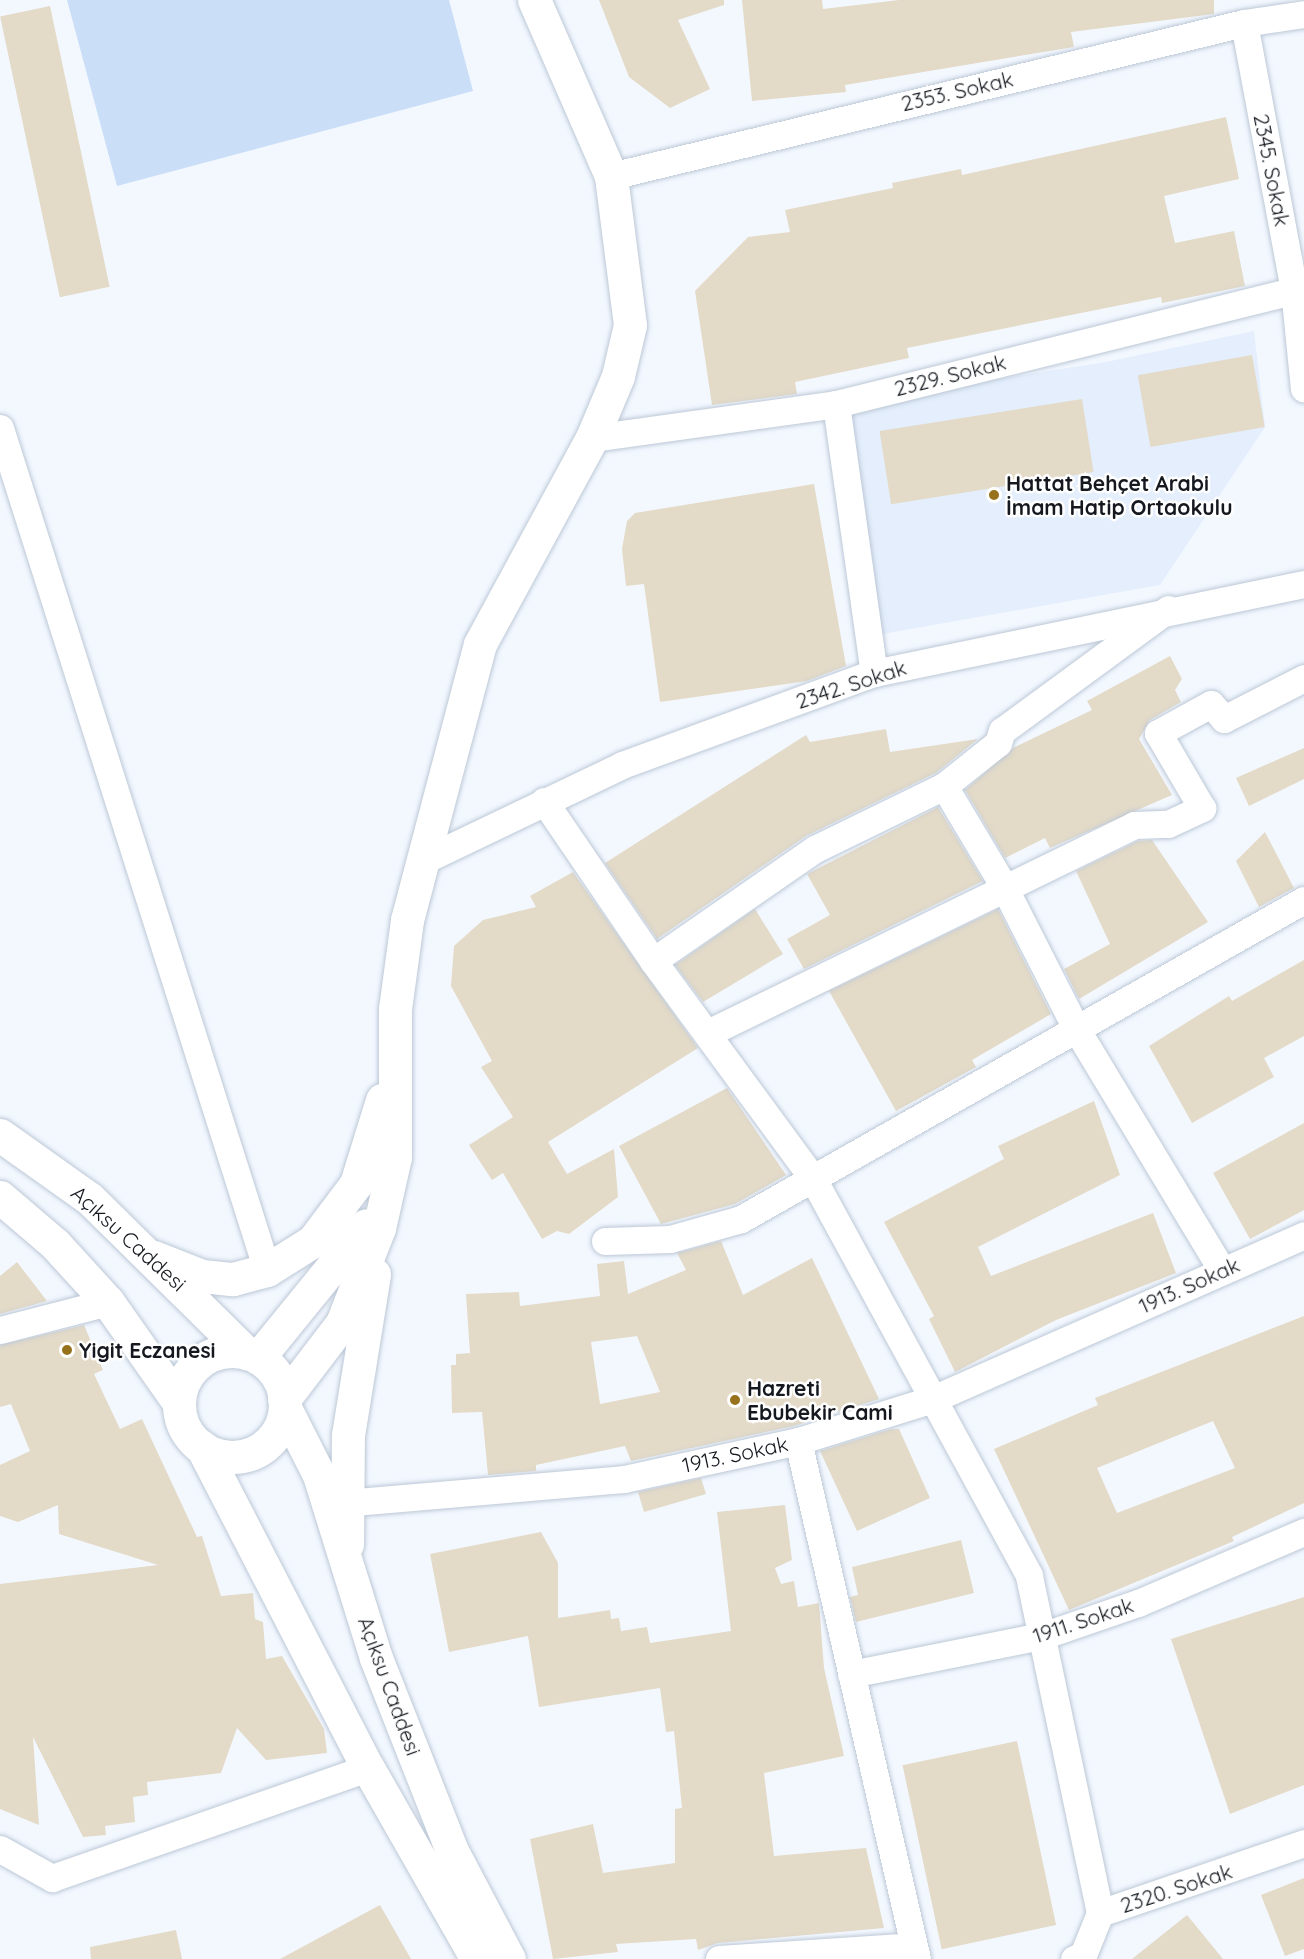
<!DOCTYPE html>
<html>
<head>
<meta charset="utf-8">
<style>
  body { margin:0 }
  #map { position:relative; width:1304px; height:1959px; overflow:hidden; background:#f3f8ff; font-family:Quicksand,sans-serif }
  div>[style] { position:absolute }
  .built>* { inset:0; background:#e4eefc }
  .green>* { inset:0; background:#cadef7 }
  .building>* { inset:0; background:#e3dac8; transform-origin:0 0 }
  .roads { filter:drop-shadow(0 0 2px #bcc8d7) drop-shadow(0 0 2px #bcc8d7) }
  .minor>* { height:27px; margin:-13.5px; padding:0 13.5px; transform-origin:13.5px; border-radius:13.5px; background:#fff }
  .tertiary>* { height:33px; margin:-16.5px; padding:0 16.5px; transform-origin:16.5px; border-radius:16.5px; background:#fff }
  .secondary>* { height:33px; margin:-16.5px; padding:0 16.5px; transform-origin:16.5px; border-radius:16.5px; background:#fff }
  .secondary>.ring { margin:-16.5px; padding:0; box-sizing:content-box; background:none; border:33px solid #fff; border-radius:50% }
  .dots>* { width:16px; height:16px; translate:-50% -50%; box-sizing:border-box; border:3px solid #fff; border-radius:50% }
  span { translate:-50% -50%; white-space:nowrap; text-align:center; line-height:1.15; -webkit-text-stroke:5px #fff; paint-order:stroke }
  .street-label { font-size:21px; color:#15191f }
  .poi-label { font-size:21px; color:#15191f; font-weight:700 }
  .left { translate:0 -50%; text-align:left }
</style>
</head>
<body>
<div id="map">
  <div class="built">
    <i style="clip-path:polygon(1254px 331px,1265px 427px,1160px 585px,871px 636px,836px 404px,1106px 362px)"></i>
  </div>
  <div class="green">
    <i style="clip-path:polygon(67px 0,449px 0,473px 91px,117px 186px)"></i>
  </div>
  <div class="building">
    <i style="clip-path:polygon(599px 0,724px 0,724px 5px,678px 20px,710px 89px,670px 108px,629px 77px)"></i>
    <i style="clip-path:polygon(742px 0,822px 0,823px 9px,899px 0,1214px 0,1214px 14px,1071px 32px,1074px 47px,845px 85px,846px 92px,752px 101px)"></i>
    <i style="left:50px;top:6px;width:287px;height:51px;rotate:78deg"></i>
    <i style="clip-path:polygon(1226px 117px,1239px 179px,1164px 196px,1175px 243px,1234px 231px,1245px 286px,1162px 303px,1161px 297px,907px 348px,909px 358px,795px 382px,797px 394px,712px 405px,695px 291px,748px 237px,790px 232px,785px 210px,893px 188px,892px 183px,961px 169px,962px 175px)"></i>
    <i style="left:1252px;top:355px;width:73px;height:116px;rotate:80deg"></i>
    <i style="left:1082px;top:399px;width:74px;height:205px;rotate:81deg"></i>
    <i style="clip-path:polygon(814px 484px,846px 666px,807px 681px,660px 702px,644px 584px,626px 586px,622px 549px,627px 521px,635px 513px)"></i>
    <i style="clip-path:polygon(1170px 656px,1182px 679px,1175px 690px,1181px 702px,1150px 720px,1139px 739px,1172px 795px,1050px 848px,1045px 838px,1005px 858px,965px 790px,1013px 748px,1092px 710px,1087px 701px)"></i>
    <i style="clip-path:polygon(886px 729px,890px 752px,978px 739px,936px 773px,806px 836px,657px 939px,605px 863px,806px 735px,810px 742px)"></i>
    <i style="clip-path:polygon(1304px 748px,1304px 779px,1249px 806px,1236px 778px)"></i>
    <i style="clip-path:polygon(938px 807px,983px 881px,804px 969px,787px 939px,830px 915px,807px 874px)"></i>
    <i style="clip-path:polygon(1265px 832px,1294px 888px,1259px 907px,1236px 861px)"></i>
    <i style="clip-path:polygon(1152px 840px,1208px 922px,1079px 999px,1064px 969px,1110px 944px,1076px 871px,1138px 841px)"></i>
    <i style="clip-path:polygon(573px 872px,698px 1048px,548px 1142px,567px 1174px,614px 1149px,618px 1197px,569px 1234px,557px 1231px,542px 1239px,503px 1173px,492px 1180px,469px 1145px,513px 1117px,481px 1067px,492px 1061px,451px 986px,454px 946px,483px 920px,536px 907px,530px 896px)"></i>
    <i style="clip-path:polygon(755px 909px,783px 954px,703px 1002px,675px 965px)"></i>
    <i style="clip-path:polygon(998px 909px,1051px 1014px,972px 1060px,976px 1067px,896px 1111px,829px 991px)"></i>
    <i style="clip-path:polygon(1304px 960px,1304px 1036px,1264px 1058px,1274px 1077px,1192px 1123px,1149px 1046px,1229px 996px,1232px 1001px)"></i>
    <i style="clip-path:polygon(727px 1088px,786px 1175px,735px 1204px,661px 1224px,619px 1146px)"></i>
    <i style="clip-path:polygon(1094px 1101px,1120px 1175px,978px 1247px,991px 1276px,1153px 1213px,1176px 1273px,1056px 1320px,955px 1372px,929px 1319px,934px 1316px,884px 1222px,1004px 1159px,998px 1146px)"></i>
    <i style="clip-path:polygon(1304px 1123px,1304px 1210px,1250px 1239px,1213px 1173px)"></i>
    <i style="clip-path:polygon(evenodd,721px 1241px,743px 1295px,812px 1258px,879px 1399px,794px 1426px,631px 1461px,625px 1446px,536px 1465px,536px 1471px,488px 1475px,482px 1412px,452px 1413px,451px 1365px,456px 1365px,456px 1354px,470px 1353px,466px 1294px,519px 1292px,520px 1306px,600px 1296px,597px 1264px,624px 1261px,628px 1294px,686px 1270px,677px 1253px,721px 1241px,637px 1336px,660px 1392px,600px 1404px,591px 1342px,637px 1336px)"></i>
    <i style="clip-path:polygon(17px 1262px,47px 1301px,0 1314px,0 1276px)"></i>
    <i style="clip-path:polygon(evenodd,1304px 1316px,1304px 1503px,1232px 1537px,1234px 1541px,1069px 1610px,994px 1449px,1098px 1405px,1095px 1398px,1304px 1316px,1213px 1421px,1235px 1468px,1117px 1513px,1097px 1468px,1213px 1421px)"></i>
    <i style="clip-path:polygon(84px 1325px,103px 1370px,94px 1374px,120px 1429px,142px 1419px,197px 1537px,202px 1536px,221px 1596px,253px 1593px,255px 1619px,263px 1622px,266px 1659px,282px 1656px,324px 1729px,327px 1753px,266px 1760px,237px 1728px,221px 1773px,147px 1782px,148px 1795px,133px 1797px,135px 1822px,105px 1826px,106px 1835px,83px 1837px,33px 1737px,39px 1825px,0 1809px,0 1584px,158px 1565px,59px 1534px,58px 1505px,18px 1522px,0 1516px,0 1465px,30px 1451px,11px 1404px,0 1407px,0 1345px)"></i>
    <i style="clip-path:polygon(891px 1429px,899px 1429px,930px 1498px,857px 1531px,820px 1451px)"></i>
    <i style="clip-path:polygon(701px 1478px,706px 1494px,644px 1512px,638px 1492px)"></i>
    <i style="clip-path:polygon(785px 1505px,792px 1560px,775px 1568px,781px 1584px,794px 1581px,798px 1607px,819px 1603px,824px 1668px,844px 1756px,764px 1773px,774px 1856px,866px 1848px,884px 1928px,718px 1943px,698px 1950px,696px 1939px,616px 1944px,618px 1952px,553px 1959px,530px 1839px,593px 1824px,603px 1873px,675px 1863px,675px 1809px,682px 1808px,674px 1731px,666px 1732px,660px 1688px,539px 1707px,528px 1636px,449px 1652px,430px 1554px,541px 1532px,558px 1563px,558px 1618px,610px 1610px,611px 1619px,619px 1618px,621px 1631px,647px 1627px,650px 1643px,731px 1631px,717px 1512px)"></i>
    <i style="clip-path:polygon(961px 1540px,974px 1593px,856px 1622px,850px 1597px,858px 1595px,852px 1567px)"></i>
    <i style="clip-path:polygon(1304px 1597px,1304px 1785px,1230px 1814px,1171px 1639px)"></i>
    <i style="left:1017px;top:1741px;width:188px;height:117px;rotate:78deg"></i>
    <i style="clip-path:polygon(1304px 1878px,1304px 1949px,1285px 1956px,1261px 1895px)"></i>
    <i style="clip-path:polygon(380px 1905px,411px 1959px,280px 1959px)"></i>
    <i style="clip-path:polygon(1187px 1915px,1223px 1959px,1132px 1959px)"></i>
    <i style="clip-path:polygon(176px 1930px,182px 1959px,91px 1959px,90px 1947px)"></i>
  </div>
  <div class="roads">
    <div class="minor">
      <i style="left:1244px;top:23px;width:271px;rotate:79.4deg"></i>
      <i style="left:1294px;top:289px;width:100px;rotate:84.3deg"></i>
      <i style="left:611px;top:176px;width:651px;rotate:-13.59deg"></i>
      <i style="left:1244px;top:23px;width:61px;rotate:-8.5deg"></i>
      <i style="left:836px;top:404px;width:272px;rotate:82deg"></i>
      <i style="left:0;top:428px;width:883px;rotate:72.41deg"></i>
      <i style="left:592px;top:438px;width:246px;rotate:-7.9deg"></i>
      <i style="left:836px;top:404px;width:482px;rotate:-13.9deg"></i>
      <i style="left:944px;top:786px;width:115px;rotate:59.2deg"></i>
      <i style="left:1003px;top:885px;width:163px;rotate:63deg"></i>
      <i style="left:1077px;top:1030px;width:280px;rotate:58.9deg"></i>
      <i style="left:544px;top:801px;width:194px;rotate:55.7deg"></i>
      <i style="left:422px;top:861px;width:222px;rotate:-25.6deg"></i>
      <i style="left:622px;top:765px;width:268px;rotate:-20.1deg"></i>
      <i style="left:874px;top:673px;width:439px;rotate:-11.7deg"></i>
      <i style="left:710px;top:1032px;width:472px;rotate:-26deg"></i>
      <i style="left:1134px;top:825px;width:34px;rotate:-2deg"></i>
      <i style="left:1168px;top:824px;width:38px;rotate:-25deg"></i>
      <i style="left:1202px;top:808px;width:87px;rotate:-120.4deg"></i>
      <i style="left:1158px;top:733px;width:60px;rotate:-28.7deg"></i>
      <i style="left:1211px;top:704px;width:20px;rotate:49deg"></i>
      <i style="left:1224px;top:719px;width:90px;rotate:-27.1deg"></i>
      <i style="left:605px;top:1241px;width:65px;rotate:-1.8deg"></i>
      <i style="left:670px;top:1239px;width:74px;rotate:-15.7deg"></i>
      <i style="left:741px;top:1219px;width:647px;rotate:-29.54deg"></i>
      <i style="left:0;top:1330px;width:112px;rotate:-14.5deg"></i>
      <i style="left:798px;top:1441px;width:531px;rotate:77.06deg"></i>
      <i style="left:344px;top:1503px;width:281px;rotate:-4.9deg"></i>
      <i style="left:624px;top:1479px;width:178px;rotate:-12.3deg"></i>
      <i style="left:798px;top:1441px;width:141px;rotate:-17.3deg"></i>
      <i style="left:933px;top:1399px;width:406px;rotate:-23.8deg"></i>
      <i style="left:851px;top:1674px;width:195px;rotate:-11.3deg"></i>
      <i style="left:1042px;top:1636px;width:102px;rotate:-19deg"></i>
      <i style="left:1138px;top:1603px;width:181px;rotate:-23.2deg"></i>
      <i style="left:0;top:1849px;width:60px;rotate:29.1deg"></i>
      <i style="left:52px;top:1878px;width:335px;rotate:-19.2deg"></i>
      <i style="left:1100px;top:1913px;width:345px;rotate:-101.9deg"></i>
      <i style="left:1029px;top:1575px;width:450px;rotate:-118.6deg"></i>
      <i style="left:814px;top:1180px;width:272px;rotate:-126.3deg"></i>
      <i style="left:653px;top:961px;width:197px;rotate:-34.7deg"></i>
      <i style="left:815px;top:849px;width:144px;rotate:-26deg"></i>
      <i style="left:944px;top:786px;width:69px;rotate:-38.5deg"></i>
      <i style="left:998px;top:743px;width:13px;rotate:-72deg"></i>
      <i style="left:1002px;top:731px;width:206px;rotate:-36.3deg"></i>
      <i style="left:719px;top:1959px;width:194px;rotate:-3.8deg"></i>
      <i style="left:1074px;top:1959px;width:10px;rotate:-24deg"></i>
      <i style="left:1083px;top:1955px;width:45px;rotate:-68deg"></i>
      <i style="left:1100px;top:1913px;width:216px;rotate:-18.9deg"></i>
    </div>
    <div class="tertiary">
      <i style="left:154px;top:1257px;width:52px;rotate:21.6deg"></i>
      <i style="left:202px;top:1276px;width:31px;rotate:6deg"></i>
      <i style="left:233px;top:1279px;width:35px;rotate:-15deg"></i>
      <i style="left:267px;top:1270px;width:54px;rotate:-32.2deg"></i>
      <i style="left:313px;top:1241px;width:71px;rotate:-53deg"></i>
      <i style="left:356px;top:1184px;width:88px;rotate:-72.8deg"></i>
      <i style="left:258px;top:1358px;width:171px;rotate:-50.9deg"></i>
      <i style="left:284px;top:1399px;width:96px;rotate:-52.7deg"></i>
      <i style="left:342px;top:1323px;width:102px;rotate:-68.7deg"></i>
      <i style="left:379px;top:1228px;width:73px;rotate:-77.3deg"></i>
      <i style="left:395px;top:1157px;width:148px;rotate:-90deg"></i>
      <i style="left:395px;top:1009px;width:90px;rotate:-82.3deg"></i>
      <i style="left:407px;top:920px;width:285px;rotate:-75.2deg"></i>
      <i style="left:480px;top:644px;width:234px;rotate:-61.5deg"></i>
      <i style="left:592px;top:438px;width:67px;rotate:-67.2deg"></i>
      <i style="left:618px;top:376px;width:52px;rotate:-76.8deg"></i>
      <i style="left:630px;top:325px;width:150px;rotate:-97.3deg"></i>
      <i style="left:611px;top:176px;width:192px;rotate:-113.6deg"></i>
      <i style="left:347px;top:1544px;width:109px;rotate:-89.5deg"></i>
      <i style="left:348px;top:1435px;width:163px;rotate:-80.8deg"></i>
    </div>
    <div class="secondary">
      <i style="left:0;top:1135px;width:110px;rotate:35.4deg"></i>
      <i style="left:90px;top:1199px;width:219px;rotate:44.6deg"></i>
      <i style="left:0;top:1197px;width:72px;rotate:40.5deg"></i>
      <i style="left:55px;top:1244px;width:79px;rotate:47.6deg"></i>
      <i style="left:108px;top:1302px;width:123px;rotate:54.9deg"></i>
      <i class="ring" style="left:179px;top:1351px;width:73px;height:73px"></i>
      <i style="left:285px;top:1408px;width:75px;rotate:63.1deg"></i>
      <i style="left:319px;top:1475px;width:192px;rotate:72.7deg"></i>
      <i style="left:376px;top:1658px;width:207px;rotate:68.5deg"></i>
      <i style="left:452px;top:1851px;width:122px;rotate:62.2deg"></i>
      <i style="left:202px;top:1447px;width:361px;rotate:62.7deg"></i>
      <i style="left:368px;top:1768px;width:220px;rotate:60.3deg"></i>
    </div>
  </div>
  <div class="dots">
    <i style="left:994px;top:495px;background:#97721c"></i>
    <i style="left:67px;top:1350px;background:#97721c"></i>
    <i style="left:735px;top:1400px;background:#97721c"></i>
  </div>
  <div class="street-label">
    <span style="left:957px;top:91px;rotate:-13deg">2353. Sokak</span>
    <span style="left:1272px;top:170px;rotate:79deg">2345. Sokak</span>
    <span style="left:950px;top:375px;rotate:-14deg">2329. Sokak</span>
    <span style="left:851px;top:684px;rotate:-18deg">2342. Sokak</span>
    <span style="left:129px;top:1238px;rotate:42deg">Açıksu Caddesi</span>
    <span style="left:1189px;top:1285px;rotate:-24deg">1913. Sokak</span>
    <span style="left:735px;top:1454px;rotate:-12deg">1913. Sokak</span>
    <span style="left:1083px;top:1620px;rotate:-18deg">1911. Sokak</span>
    <span style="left:390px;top:1686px;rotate:70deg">Açıksu Caddesi</span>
    <span style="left:1176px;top:1888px;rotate:-18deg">2320. Sokak</span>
  </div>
  <div class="poi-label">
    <span class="left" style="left:1006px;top:495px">Hattat Behçet Arabi<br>İmam Hatip Ortaokulu</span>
    <span class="left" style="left:79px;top:1350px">Yigit Eczanesi</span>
    <span class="left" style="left:747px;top:1400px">Hazreti<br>Ebubekir Cami</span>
  </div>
</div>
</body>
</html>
